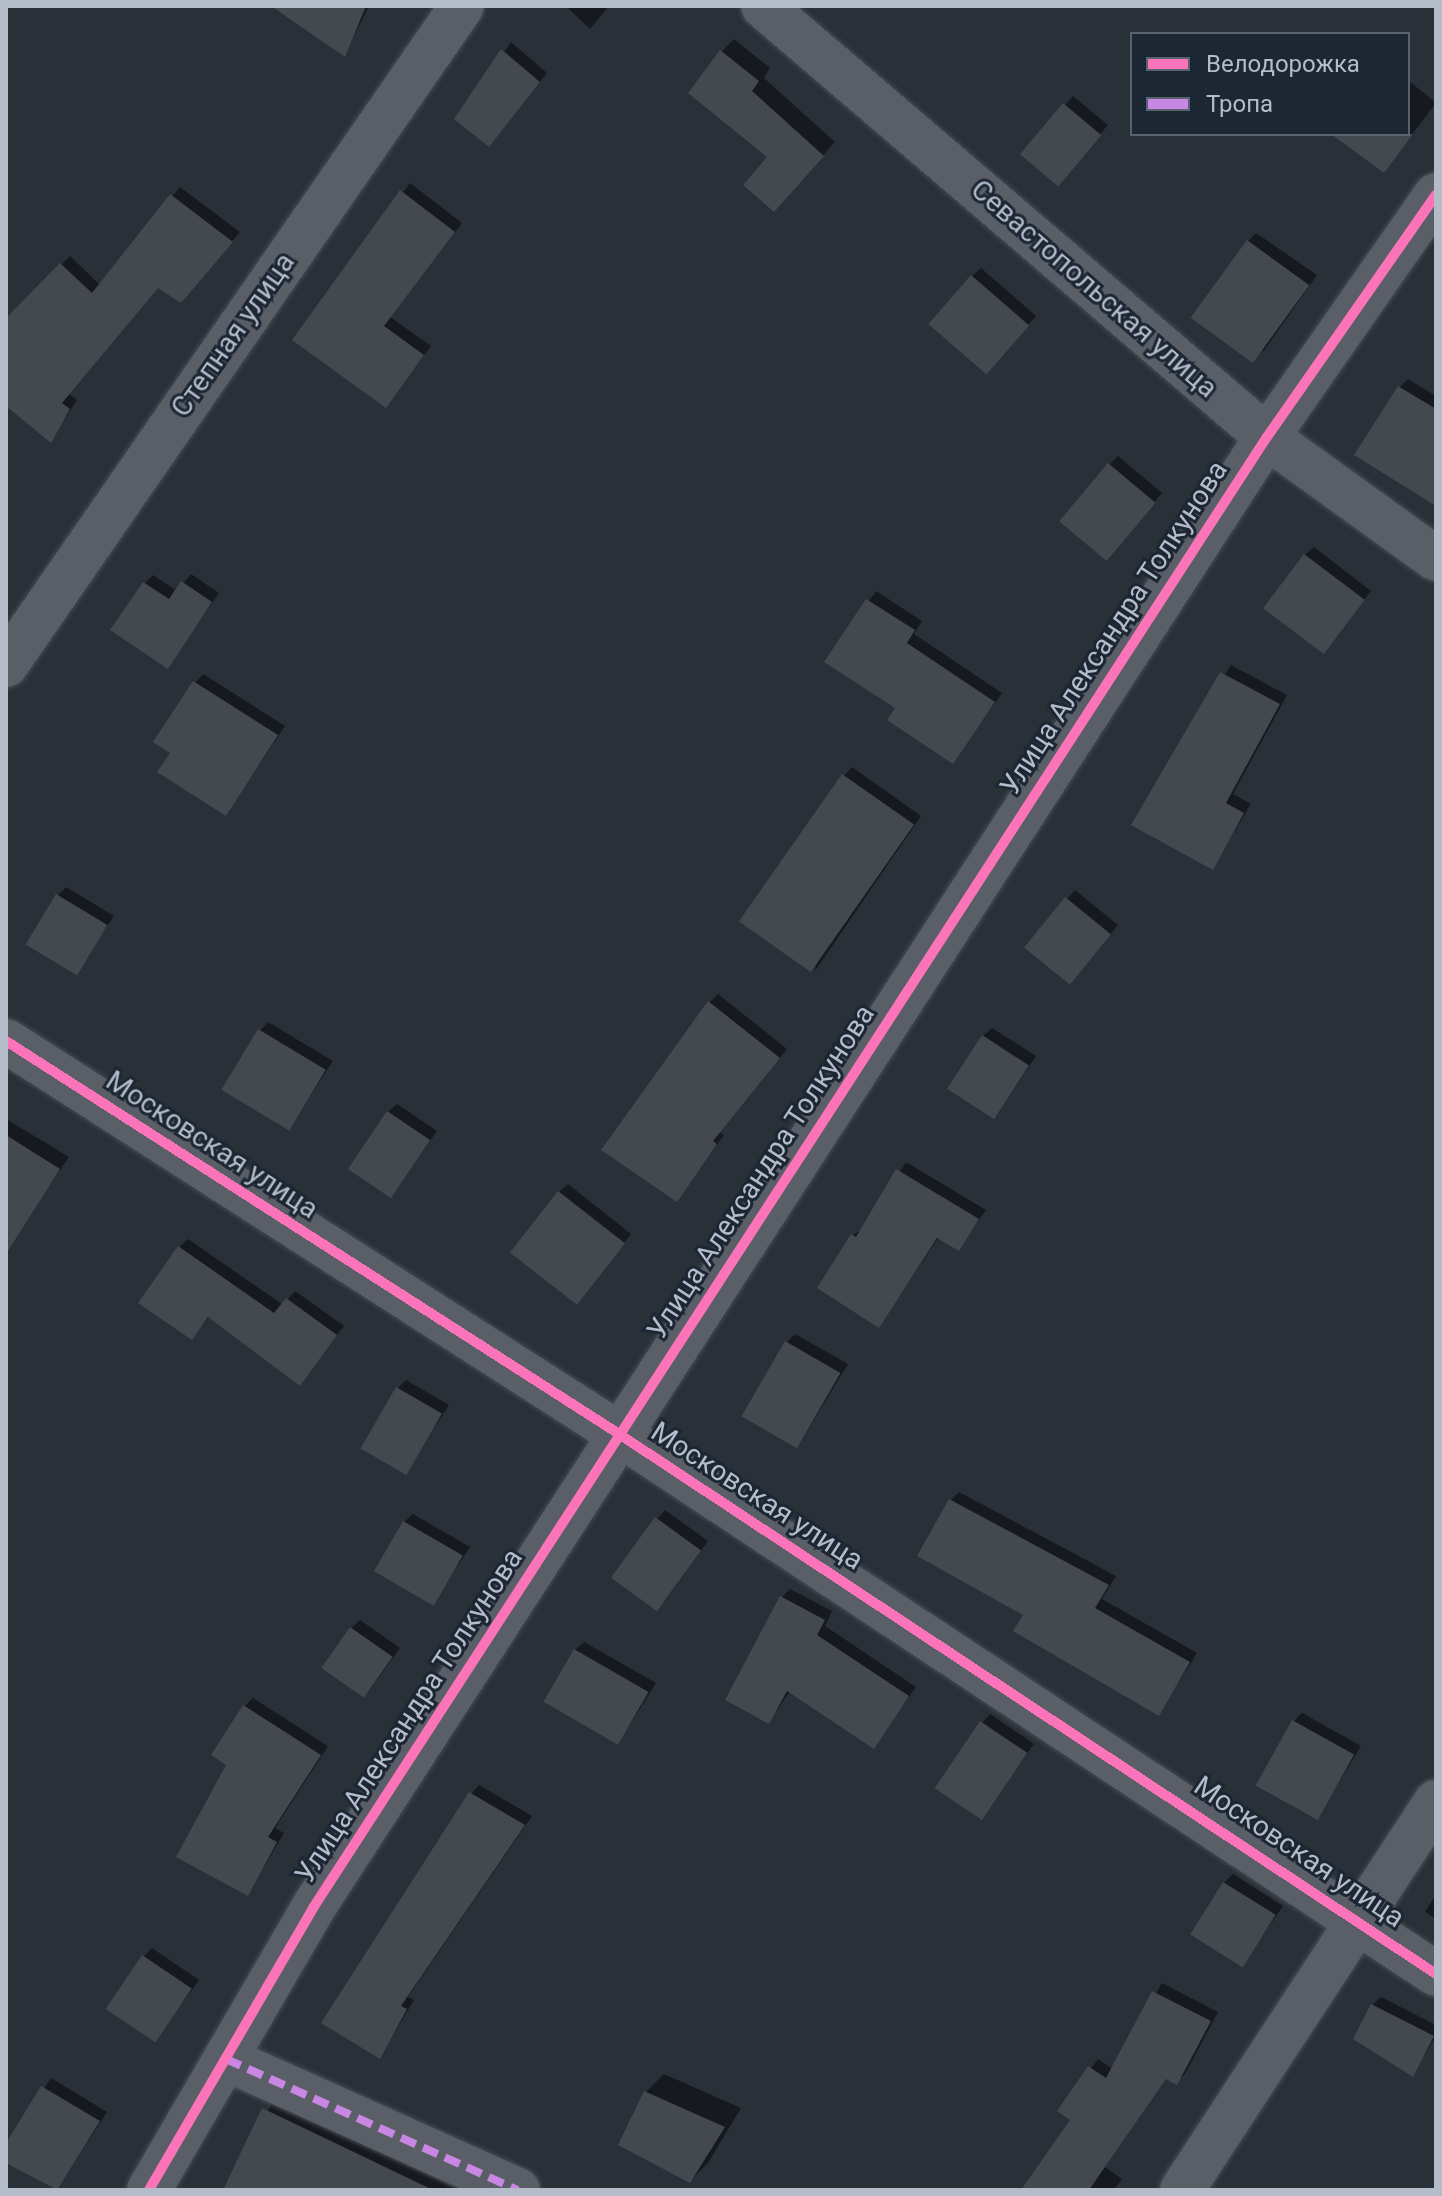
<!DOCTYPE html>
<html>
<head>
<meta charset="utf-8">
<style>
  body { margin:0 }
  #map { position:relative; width:1442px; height:2196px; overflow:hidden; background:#2a3038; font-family:Roboto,sans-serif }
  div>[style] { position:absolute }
  .shadow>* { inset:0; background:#0007 }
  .building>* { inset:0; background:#444950; transform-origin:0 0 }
  .roads { filter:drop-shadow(0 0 2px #484c53) drop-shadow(0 0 2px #484c53) }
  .minor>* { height:44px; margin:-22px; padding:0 22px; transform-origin:22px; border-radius:22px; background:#5a5e66 }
  .quiet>* { height:8px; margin-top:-4px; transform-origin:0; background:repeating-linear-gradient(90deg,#c787e3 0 16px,transparent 0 24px) }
  .cycleway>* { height:10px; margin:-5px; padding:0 5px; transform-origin:5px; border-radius:5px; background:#fb73b8 }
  span { translate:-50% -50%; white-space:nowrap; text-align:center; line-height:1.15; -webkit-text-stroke:6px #1d2633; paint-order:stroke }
  .street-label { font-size:28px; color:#b4bcc9 }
  .frame { position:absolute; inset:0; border:8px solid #b4bcc9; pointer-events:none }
  .legend { position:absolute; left:1130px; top:32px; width:280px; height:104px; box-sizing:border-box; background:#1d2633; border:2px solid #59626f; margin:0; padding:10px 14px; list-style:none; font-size:24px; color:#b4bcc9 }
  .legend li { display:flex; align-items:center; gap:16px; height:40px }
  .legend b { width:40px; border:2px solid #59626f }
</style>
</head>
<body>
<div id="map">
  <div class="shadow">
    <i style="clip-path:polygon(292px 6px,369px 6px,345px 54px)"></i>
    <i style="clip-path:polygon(566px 6px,609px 6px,590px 29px)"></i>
    <i style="clip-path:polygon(734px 39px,770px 68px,764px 78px,835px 142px,786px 197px,721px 52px)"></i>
    <i style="clip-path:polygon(511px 42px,547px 73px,497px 136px,456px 119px)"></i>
    <i style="clip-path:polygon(1408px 80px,1436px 103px,1384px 171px,1334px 134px,1408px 134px)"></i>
    <i style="clip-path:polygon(1073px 96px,1108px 125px,1065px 176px,1022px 154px)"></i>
    <i style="clip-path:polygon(410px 183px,462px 223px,390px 317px,431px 346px,386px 405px,294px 340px)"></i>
    <i style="clip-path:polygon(180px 187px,240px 232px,189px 292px,158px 286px,69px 394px,77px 400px,51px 440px,6px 404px,6px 346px,19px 307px,70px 256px,100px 285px)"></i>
    <i style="clip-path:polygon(1256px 233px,1317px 275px,1263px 352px,1248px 241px)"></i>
    <i style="clip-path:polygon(981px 268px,1036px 316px,994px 364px,972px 276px)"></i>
    <i style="clip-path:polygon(1408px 379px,1436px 396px,1436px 491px,1400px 387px)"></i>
    <i style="clip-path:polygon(1118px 456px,1162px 493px,1115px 549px,1109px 465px)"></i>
    <i style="clip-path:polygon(1314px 547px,1371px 591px,1331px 643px,1305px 555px)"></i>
    <i style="clip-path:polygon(191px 574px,219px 593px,168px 666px,144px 584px,153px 575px,177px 591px)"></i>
    <i style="clip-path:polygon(876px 591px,922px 621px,914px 634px,1002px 693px,953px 762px,897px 707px,827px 661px)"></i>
    <i style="clip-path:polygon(1231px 665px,1287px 695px,1233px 794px,1251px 804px,1213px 867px,1133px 824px)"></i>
    <i style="clip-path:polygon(203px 674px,285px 726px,226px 814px,172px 752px,195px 683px)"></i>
    <i style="clip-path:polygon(852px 767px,921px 816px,815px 971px,844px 776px)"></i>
    <i style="clip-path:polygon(66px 887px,114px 916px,75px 973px,58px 895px)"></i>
    <i style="clip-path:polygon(1075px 890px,1118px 925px,1078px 974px,1026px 947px)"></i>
    <i style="clip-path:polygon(718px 994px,787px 1049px,719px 1132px,724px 1135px,677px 1200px,710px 1002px)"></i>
    <i style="clip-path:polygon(268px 1022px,333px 1061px,289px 1128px,260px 1031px)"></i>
    <i style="clip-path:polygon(992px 1028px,1036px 1056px,996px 1116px,983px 1036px)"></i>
    <i style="clip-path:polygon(397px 1104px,437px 1131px,390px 1196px,388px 1112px)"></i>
    <i style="clip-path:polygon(6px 1119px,69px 1157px,19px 1229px,6px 1221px)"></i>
    <i style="clip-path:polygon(906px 1162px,986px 1210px,959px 1248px,939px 1237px,879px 1326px,853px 1235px,864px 1228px)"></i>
    <i style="clip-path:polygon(568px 1184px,631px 1234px,584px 1293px,559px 1192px)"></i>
    <i style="clip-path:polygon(188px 1239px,283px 1305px,295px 1291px,344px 1326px,300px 1383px,210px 1316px,192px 1338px,179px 1247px)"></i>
    <i style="clip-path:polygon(795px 1334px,848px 1364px,798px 1446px,787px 1342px)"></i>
    <i style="clip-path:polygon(406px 1380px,449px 1405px,405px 1472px,398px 1388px)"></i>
    <i style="clip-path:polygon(959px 1492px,1116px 1576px,1102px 1599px,1197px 1653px,1159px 1714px,1025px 1614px,951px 1500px)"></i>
    <i style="clip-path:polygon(665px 1510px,708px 1541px,665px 1601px,657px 1519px)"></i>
    <i style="clip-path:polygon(413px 1514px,470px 1547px,432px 1604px,404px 1522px)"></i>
    <i style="clip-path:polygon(790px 1589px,832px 1611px,825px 1626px,916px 1687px,873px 1746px,790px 1691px,769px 1722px,782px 1597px)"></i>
    <i style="clip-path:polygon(360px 1620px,400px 1648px,366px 1695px,351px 1628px)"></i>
    <i style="clip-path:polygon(584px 1642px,656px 1683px,619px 1742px,575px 1650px)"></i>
    <i style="clip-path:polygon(253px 1698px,328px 1746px,275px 1828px,284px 1833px,248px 1893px,228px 1764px,245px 1706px)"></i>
    <i style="clip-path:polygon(1302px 1713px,1361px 1746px,1317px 1818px,1294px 1721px)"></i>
    <i style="clip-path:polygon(990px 1714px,1034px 1744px,981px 1817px,982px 1723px)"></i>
    <i style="clip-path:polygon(479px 1785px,532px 1816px,408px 1997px,414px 2000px,380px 2057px,471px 1794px)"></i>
    <i style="clip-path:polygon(1233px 1874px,1283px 1906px,1242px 1965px,1224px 1883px)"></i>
    <i style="clip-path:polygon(1436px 1894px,1436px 1919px,1425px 1912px)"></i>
    <i style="clip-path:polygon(152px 1948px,199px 1980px,155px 2040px,144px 1956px)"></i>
    <i style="clip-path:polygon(1162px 1983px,1218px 2012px,1185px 2074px,1177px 2082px,1167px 2077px,1105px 2167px,1122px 2179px,1114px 2190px,1023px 2190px,1073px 2119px,1060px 2110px,1098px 2059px,1113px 2069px)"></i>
    <i style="clip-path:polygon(1381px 1997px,1436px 2025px,1436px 2036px,1412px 2075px,1372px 2005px)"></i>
    <i style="clip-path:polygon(664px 2074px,741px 2108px,708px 2163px,690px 2181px,646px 2092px)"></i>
    <i style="clip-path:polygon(51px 2078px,107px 2112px,56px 2190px,6px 2161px,6px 2146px)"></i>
    <i style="clip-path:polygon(273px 2101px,459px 2190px,226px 2190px)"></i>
  </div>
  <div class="building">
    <i style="clip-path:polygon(271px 6px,366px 6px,345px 57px)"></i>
    <i style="clip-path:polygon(501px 49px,540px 82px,489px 147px,454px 119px)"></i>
    <i style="clip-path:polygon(720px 50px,759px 81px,752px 91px,824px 156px,774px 212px,743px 185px,767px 157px,688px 93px)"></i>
    <i style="left:1063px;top:103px;width:50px;height:67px;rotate:40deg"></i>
    <i style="clip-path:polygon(1331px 134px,1413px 134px,1384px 173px)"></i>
    <i style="clip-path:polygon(400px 190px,455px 232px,384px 326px,424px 355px,386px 408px,292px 340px)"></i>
    <i style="clip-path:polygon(170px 194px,233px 242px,181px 303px,158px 288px,62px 403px,70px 409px,51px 443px,6px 406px,6px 318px,60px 263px,92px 293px)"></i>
    <i style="left:1247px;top:240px;width:77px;height:96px;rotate:36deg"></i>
    <i style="left:971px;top:275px;width:77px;height:65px;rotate:41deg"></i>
    <i style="clip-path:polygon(1398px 386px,1436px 409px,1436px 506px,1354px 455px)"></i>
    <i style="left:1108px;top:463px;width:62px;height:76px;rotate:40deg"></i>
    <i style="left:1304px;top:554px;width:76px;height:68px;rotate:37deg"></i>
    <i style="clip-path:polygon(181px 581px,212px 602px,168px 669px,110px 630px,143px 582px,169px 599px)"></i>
    <i style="clip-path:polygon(866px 599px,915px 630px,907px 643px,995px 702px,953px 764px,887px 720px,895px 708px,824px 662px)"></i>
    <i style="clip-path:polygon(1220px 672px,1280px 704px,1226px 803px,1244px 813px,1213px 870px,1131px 825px)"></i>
    <i style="clip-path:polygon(193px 681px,278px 735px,226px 816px,157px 772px,170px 753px,153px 742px)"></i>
    <i style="left:842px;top:774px;width:88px;height:180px;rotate:35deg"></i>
    <i style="left:56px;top:894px;width:60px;height:59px;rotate:31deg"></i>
    <i style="left:1065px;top:897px;width:59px;height:65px;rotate:39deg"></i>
    <i style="clip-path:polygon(708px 1001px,780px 1058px,713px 1141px,717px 1144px,677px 1202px,601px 1150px)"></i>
    <i style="left:258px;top:1029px;width:79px;height:71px;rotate:31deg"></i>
    <i style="left:982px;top:1035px;width:56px;height:64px;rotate:33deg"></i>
    <i style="left:387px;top:1111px;width:52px;height:70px;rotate:34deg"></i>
    <i style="clip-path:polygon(6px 1135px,60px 1169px,6px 1254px)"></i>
    <i style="clip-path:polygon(896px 1169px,979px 1219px,959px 1251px,937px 1238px,879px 1328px,817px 1288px,851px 1234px,856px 1237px)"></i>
    <i style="left:558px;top:1191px;width:85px;height:78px;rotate:38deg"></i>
    <i style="clip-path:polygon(178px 1246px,274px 1313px,286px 1298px,337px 1335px,300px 1386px,208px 1317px,192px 1340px,138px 1303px)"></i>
    <i style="left:785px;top:1341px;width:64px;height:87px;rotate:30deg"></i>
    <i style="left:396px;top:1387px;width:53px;height:71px;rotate:30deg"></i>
    <i style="clip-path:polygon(949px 1499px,1109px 1585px,1095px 1608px,1190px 1662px,1159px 1716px,1013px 1631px,1023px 1615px,917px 1556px)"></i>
    <i style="left:655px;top:1517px;width:57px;height:75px;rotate:36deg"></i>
    <i style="left:403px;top:1521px;width:69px;height:58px;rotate:30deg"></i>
    <i style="clip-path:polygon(780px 1596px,825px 1620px,817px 1635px,909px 1696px,874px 1749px,787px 1691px,769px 1724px,725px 1700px)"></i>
    <i style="left:350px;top:1627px;width:52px;height:50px;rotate:35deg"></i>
    <i style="left:574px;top:1649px;width:86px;height:61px;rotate:30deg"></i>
    <i style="clip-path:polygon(243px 1705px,321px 1755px,268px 1837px,277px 1842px,248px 1896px,176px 1857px,226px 1765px,211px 1755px)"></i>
    <i style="left:1292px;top:1720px;width:71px;height:75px;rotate:29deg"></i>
    <i style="left:980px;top:1721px;width:57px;height:81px;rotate:34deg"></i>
    <i style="clip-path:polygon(469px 1792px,525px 1825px,401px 2006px,407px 2009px,380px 2059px,321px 2023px)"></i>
    <i style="left:1223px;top:1882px;width:62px;height:62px;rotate:32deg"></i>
    <i style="left:142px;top:1955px;width:60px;height:65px;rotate:34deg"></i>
    <i style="clip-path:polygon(1152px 1991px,1211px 2021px,1177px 2085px,1166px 2079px,1089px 2190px,1021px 2190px,1070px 2120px,1057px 2111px,1088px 2066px,1106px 2078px)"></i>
    <i style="clip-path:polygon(1371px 2004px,1434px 2036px,1413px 2077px,1353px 2039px)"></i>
    <i style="clip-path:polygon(41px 2086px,100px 2121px,57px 2190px,6px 2163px,6px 2143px)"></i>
    <i style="clip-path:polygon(644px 2091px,725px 2127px,690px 2183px,618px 2145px)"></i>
    <i style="clip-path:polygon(262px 2108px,433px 2190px,223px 2190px)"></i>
  </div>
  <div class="roads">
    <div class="minor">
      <i style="left:763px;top:6px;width:663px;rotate:40.54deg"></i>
      <i style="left:1267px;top:437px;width:208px;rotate:35.8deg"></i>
      <i style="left:6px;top:665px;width:801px;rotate:-55.32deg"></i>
      <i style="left:6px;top:1041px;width:728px;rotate:32.66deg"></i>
      <i style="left:619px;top:1434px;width:979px;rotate:33.46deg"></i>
      <i style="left:226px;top:2059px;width:320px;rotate:24.2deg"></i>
      <i style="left:149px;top:2190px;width:326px;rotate:-59.8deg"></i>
      <i style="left:313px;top:1908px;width:1753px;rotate:-57.04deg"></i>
      <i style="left:1267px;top:437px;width:295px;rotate:-55.1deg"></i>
      <i style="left:1182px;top:2190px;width:464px;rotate:-56.8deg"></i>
    </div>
  </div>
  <div class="quiet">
    <i style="left:226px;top:2059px;width:320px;rotate:24.2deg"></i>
  </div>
  <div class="cycleway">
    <i style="left:6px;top:1041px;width:728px;rotate:32.66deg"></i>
    <i style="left:619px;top:1434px;width:979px;rotate:33.46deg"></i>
    <i style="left:149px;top:2190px;width:326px;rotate:-59.8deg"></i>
    <i style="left:313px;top:1908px;width:1753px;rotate:-57.04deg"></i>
    <i style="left:1267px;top:437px;width:295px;rotate:-55.1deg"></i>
  </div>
  <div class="street-label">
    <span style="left:1094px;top:289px;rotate:41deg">Севастопольская улица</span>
    <span style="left:233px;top:335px;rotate:-55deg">Степная улица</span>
    <span style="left:1114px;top:628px;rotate:-57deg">Улица Александра Толкунова</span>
    <span style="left:212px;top:1145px;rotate:33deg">Московская улица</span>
    <span style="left:761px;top:1172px;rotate:-57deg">Улица Александра Толкунова</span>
    <span style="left:757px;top:1496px;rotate:33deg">Московская улица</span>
    <span style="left:409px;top:1716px;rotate:-57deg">Улица Александра Толкунова</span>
    <span style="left:1299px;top:1852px;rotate:34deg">Московская улица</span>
  </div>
  <div class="frame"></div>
  <ul class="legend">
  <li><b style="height:10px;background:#fb73b8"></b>Велодорожка</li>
  <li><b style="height:10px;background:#c787e3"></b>Тропа</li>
  </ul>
</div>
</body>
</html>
